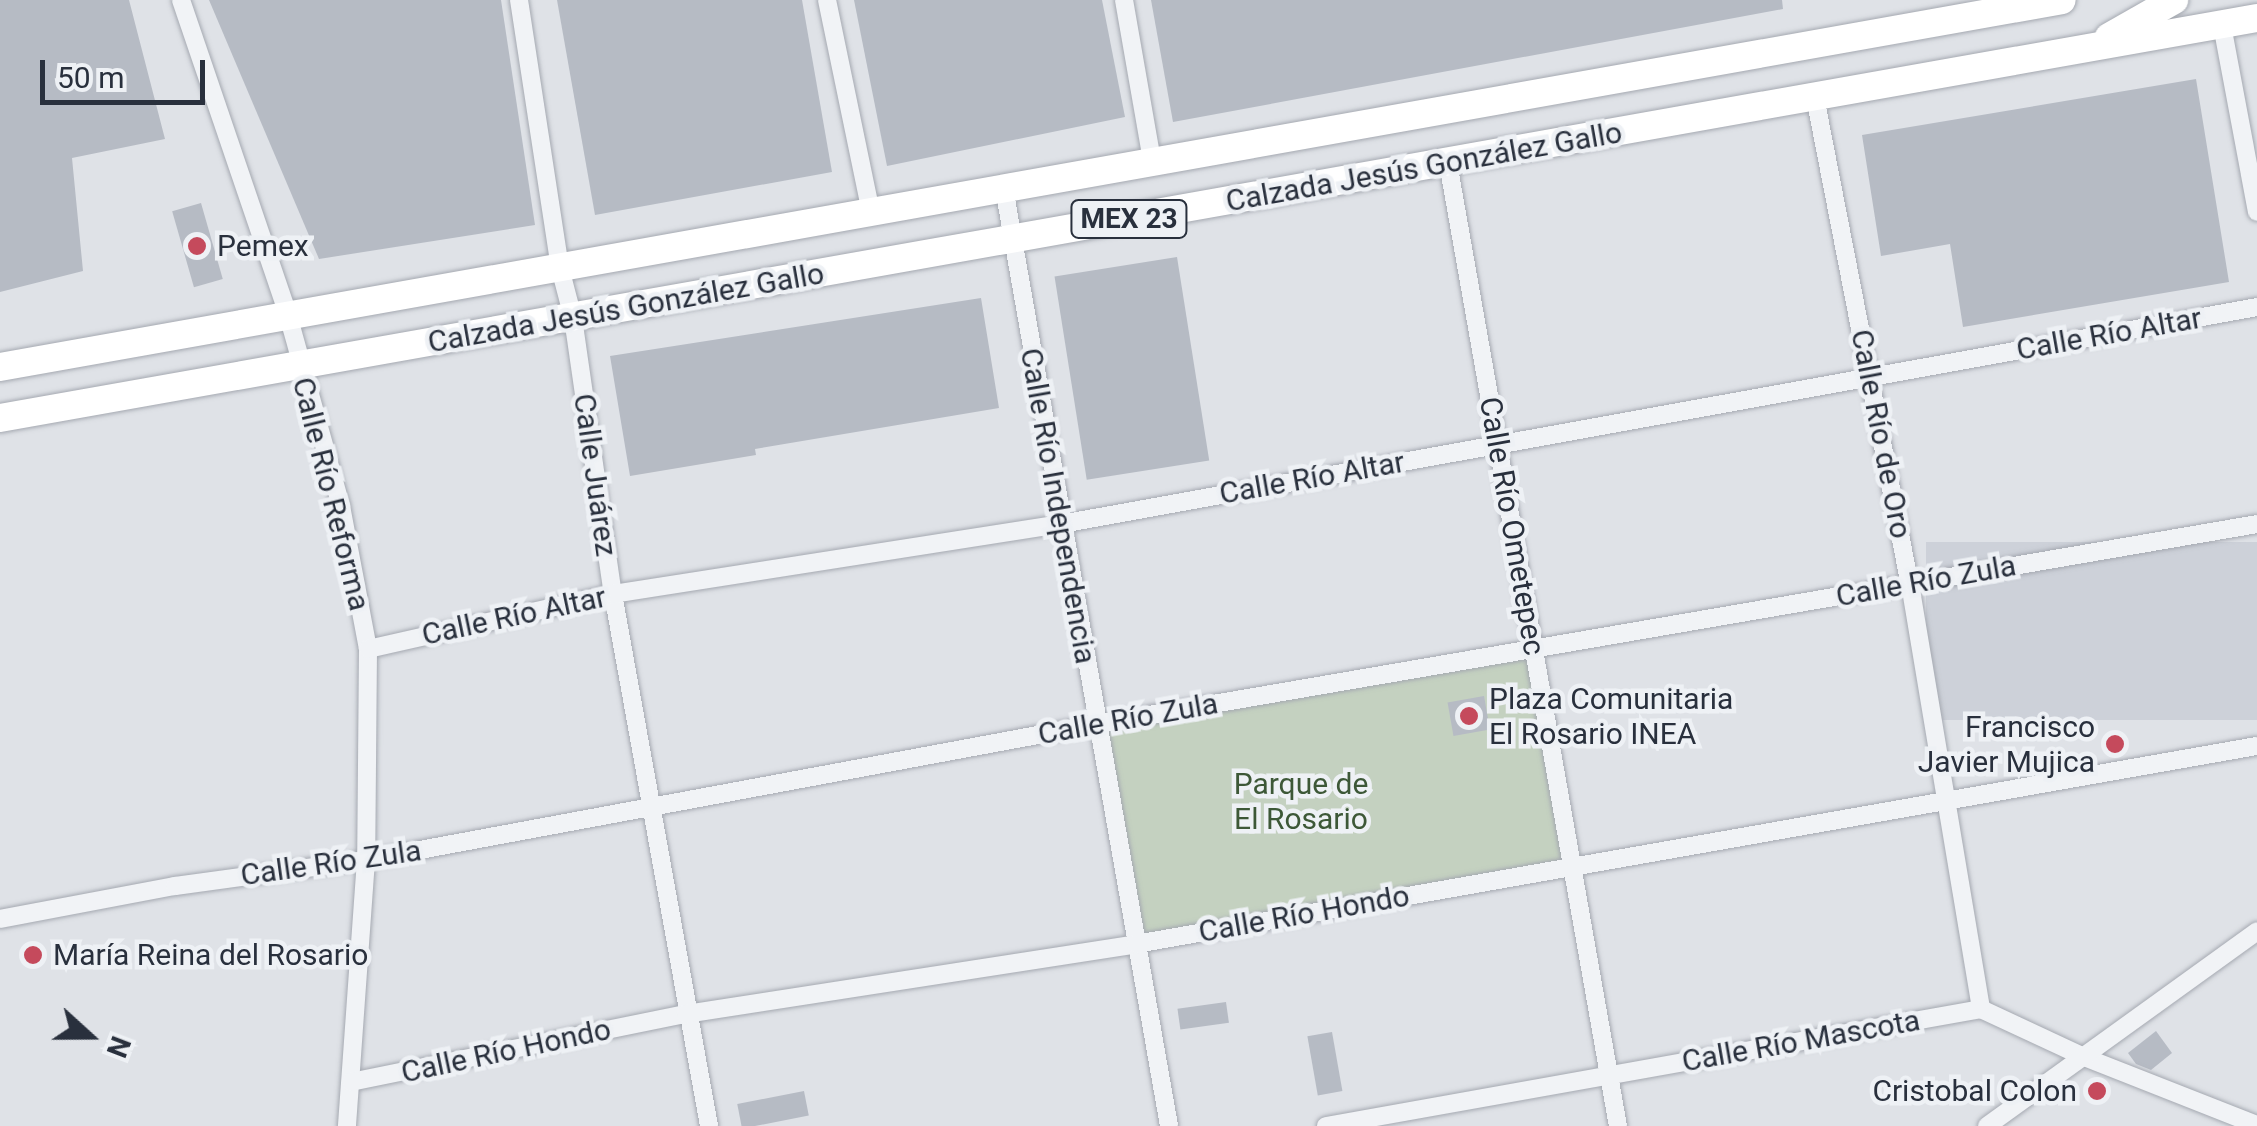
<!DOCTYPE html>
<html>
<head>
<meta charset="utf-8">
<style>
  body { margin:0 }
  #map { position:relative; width:2257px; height:1126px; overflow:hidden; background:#dfe2e7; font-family:Roboto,sans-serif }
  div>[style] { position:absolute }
  .built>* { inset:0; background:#cdd1d9; transform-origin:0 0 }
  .green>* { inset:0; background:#c4d1c0; transform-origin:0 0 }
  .building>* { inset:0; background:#b6bbc4; transform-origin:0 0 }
  .roads { filter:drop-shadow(0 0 2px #a5a9b1) drop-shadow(0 0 2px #a5a9b1) }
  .street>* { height:18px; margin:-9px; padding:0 9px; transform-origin:9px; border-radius:9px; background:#f1f3f6 }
  .primary>* { height:28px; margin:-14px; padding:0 14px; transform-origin:14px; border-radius:14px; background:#fff }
  .dots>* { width:28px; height:28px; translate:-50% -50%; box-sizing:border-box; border:5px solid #eef1f5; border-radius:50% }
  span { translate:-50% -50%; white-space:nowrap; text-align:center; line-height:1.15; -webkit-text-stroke:9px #eef1f5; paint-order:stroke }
  .shield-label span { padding:2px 8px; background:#eef1f5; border:2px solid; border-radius:8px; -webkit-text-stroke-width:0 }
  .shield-label { font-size:28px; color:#29303d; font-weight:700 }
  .street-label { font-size:30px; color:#29303d }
  .poi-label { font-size:30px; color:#29303d }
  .left { translate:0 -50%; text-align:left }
  .right { translate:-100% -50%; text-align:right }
  .park-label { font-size:30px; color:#3d5837 }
  .north { position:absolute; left:40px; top:986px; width:100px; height:100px; -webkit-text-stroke:8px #eef1f5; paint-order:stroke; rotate:111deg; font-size:28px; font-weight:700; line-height:40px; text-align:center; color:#29303d }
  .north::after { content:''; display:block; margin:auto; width:35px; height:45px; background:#29303d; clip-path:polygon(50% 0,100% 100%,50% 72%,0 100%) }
  .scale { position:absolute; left:40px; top:60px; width:165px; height:45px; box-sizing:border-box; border:5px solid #29303d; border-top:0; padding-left:12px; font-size:30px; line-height:35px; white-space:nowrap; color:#29303d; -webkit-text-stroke:8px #eef1f5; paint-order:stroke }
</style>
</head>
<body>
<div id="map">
  <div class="built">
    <i style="left:2257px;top:542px;width:178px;height:331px;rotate:90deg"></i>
  </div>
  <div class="green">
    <i style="left:1529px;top:656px;width:209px;height:431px;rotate:80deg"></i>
  </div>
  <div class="building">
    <i style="clip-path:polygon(0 0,129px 0,165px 139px,72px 158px,83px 271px,0 292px)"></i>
    <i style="clip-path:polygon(209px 0,501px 0,535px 225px,319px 259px)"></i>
    <i style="clip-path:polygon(557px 0,802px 0,832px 172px,595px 215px)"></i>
    <i style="clip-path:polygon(854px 0,1102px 0,1125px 117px,887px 166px)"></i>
    <i style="clip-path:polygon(1151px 0,1782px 0,1783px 9px,1173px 122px)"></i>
    <i style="clip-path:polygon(2196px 79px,2229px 282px,1963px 327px,1950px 244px,1881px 256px,1862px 135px)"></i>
    <i style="left:201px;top:203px;width:79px;height:30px;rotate:74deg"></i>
    <i style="left:1177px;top:257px;width:206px;height:124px;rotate:81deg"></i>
    <i style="clip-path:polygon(981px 298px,999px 408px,755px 449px,756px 455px,630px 476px,610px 356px)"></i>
    <i style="left:1484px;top:696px;width:34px;height:37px;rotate:80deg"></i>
    <i style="left:1226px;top:1002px;width:21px;height:49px;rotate:82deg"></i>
    <i style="clip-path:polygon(2156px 1031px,2172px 1053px,2151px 1070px,2136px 1064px,2128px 1053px)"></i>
    <i style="left:1332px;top:1032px;width:60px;height:25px;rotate:80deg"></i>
    <i style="left:804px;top:1091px;width:25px;height:68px;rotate:79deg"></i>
  </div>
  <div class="roads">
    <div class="street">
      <i style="left:181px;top:0;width:333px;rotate:71.2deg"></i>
      <i style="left:288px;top:315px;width:198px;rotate:74.5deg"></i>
      <i style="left:341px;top:506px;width:146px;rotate:79.3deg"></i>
      <i style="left:368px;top:649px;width:211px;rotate:90.5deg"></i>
      <i style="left:366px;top:860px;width:267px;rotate:94.1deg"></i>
      <i style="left:519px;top:0;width:271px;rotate:81.3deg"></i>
      <i style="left:560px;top:268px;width:52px;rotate:75.4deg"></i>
      <i style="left:573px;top:318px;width:279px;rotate:81.8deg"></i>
      <i style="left:613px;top:594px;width:541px;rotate:79.77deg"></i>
      <i style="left:827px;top:0;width:217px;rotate:78.3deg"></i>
      <i style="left:1124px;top:0;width:162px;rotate:80.1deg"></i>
      <i style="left:2222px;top:25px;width:190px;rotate:79.4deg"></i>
      <i style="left:1815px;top:97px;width:496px;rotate:79deg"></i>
      <i style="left:1910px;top:584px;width:431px;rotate:80.5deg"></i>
      <i style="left:1448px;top:163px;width:978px;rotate:79.99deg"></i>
      <i style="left:1004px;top:188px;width:952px;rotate:80.02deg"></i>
      <i style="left:368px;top:649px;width:251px;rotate:-12.7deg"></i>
      <i style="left:613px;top:594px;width:453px;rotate:-8.9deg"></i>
      <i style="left:1061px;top:524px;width:1216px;rotate:-10.28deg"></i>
      <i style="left:0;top:919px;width:178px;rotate:-10.7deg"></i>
      <i style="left:175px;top:886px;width:193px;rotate:-7.8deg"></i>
      <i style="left:366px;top:860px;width:744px;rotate:-10.54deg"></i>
      <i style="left:1097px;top:724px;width:1177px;rotate:-9.78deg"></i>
      <i style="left:351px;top:1082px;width:342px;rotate:-11.5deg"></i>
      <i style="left:686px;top:1014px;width:455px;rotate:-8.8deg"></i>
      <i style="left:1136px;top:944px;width:1138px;rotate:-10.02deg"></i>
      <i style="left:1326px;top:1126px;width:665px;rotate:-10.13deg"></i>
      <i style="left:1981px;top:1009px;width:114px;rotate:25deg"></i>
      <i style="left:2084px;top:1057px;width:186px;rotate:21.5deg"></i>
      <i style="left:1987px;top:1126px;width:333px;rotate:-35.8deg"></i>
    </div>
    <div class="primary">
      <i style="left:2109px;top:37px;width:75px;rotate:-29.6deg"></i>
      <i style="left:0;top:367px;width:2094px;rotate:-10.09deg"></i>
      <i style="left:0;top:418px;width:2292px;rotate:-10.05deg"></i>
    </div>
  </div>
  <div class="dots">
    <i style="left:197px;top:246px;background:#c54a5c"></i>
    <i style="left:1469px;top:716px;background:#c54a5c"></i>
    <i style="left:2115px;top:744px;background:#c54a5c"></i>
    <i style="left:33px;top:955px;background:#c54a5c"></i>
    <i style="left:2097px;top:1091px;background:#c54a5c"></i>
  </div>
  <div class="shield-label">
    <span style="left:1129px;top:219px">MEX 23</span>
  </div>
  <div class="street-label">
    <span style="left:1424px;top:167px;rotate:-10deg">Calzada Jesús González Gallo</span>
    <span style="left:626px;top:308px;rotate:-10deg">Calzada Jesús González Gallo</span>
    <span style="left:2109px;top:334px;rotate:-10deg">Calle Río Altar</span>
    <span style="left:1881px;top:434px;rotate:79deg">Calle Río de Oro</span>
    <span style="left:595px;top:475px;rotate:82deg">Calle Juárez</span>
    <span style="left:1312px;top:478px;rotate:-10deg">Calle Río Altar</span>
    <span style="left:331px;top:494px;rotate:76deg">Calle Río Reforma</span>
    <span style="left:1058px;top:506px;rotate:80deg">Calle Río Independencia</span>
    <span style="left:1512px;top:526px;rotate:80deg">Calle Río Ometepec</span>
    <span style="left:1926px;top:581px;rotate:-10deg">Calle Río Zula</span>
    <span style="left:514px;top:616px;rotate:-12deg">Calle Río Altar</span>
    <span style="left:1128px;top:719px;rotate:-10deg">Calle Río Zula</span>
    <span style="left:331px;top:863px;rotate:-8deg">Calle Río Zula</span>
    <span style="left:1304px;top:914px;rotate:-10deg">Calle Río Hondo</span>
    <span style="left:1801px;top:1041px;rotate:-10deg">Calle Río Mascota</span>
    <span style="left:506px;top:1051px;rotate:-12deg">Calle Río Hondo</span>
  </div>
  <div class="poi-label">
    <span class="left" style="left:217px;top:246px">Pemex</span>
    <span class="left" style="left:1489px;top:716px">Plaza Comunitaria<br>El Rosario INEA</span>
    <span class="right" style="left:2095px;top:744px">Francisco<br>Javier Mujica</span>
    <span class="left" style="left:53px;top:955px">María Reina del Rosario</span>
    <span class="right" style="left:2077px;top:1091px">Cristobal Colon</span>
  </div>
  <div class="park-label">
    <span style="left:1301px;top:801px">Parque de<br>El Rosario</span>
  </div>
  <div class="north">N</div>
  <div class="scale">50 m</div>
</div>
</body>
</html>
